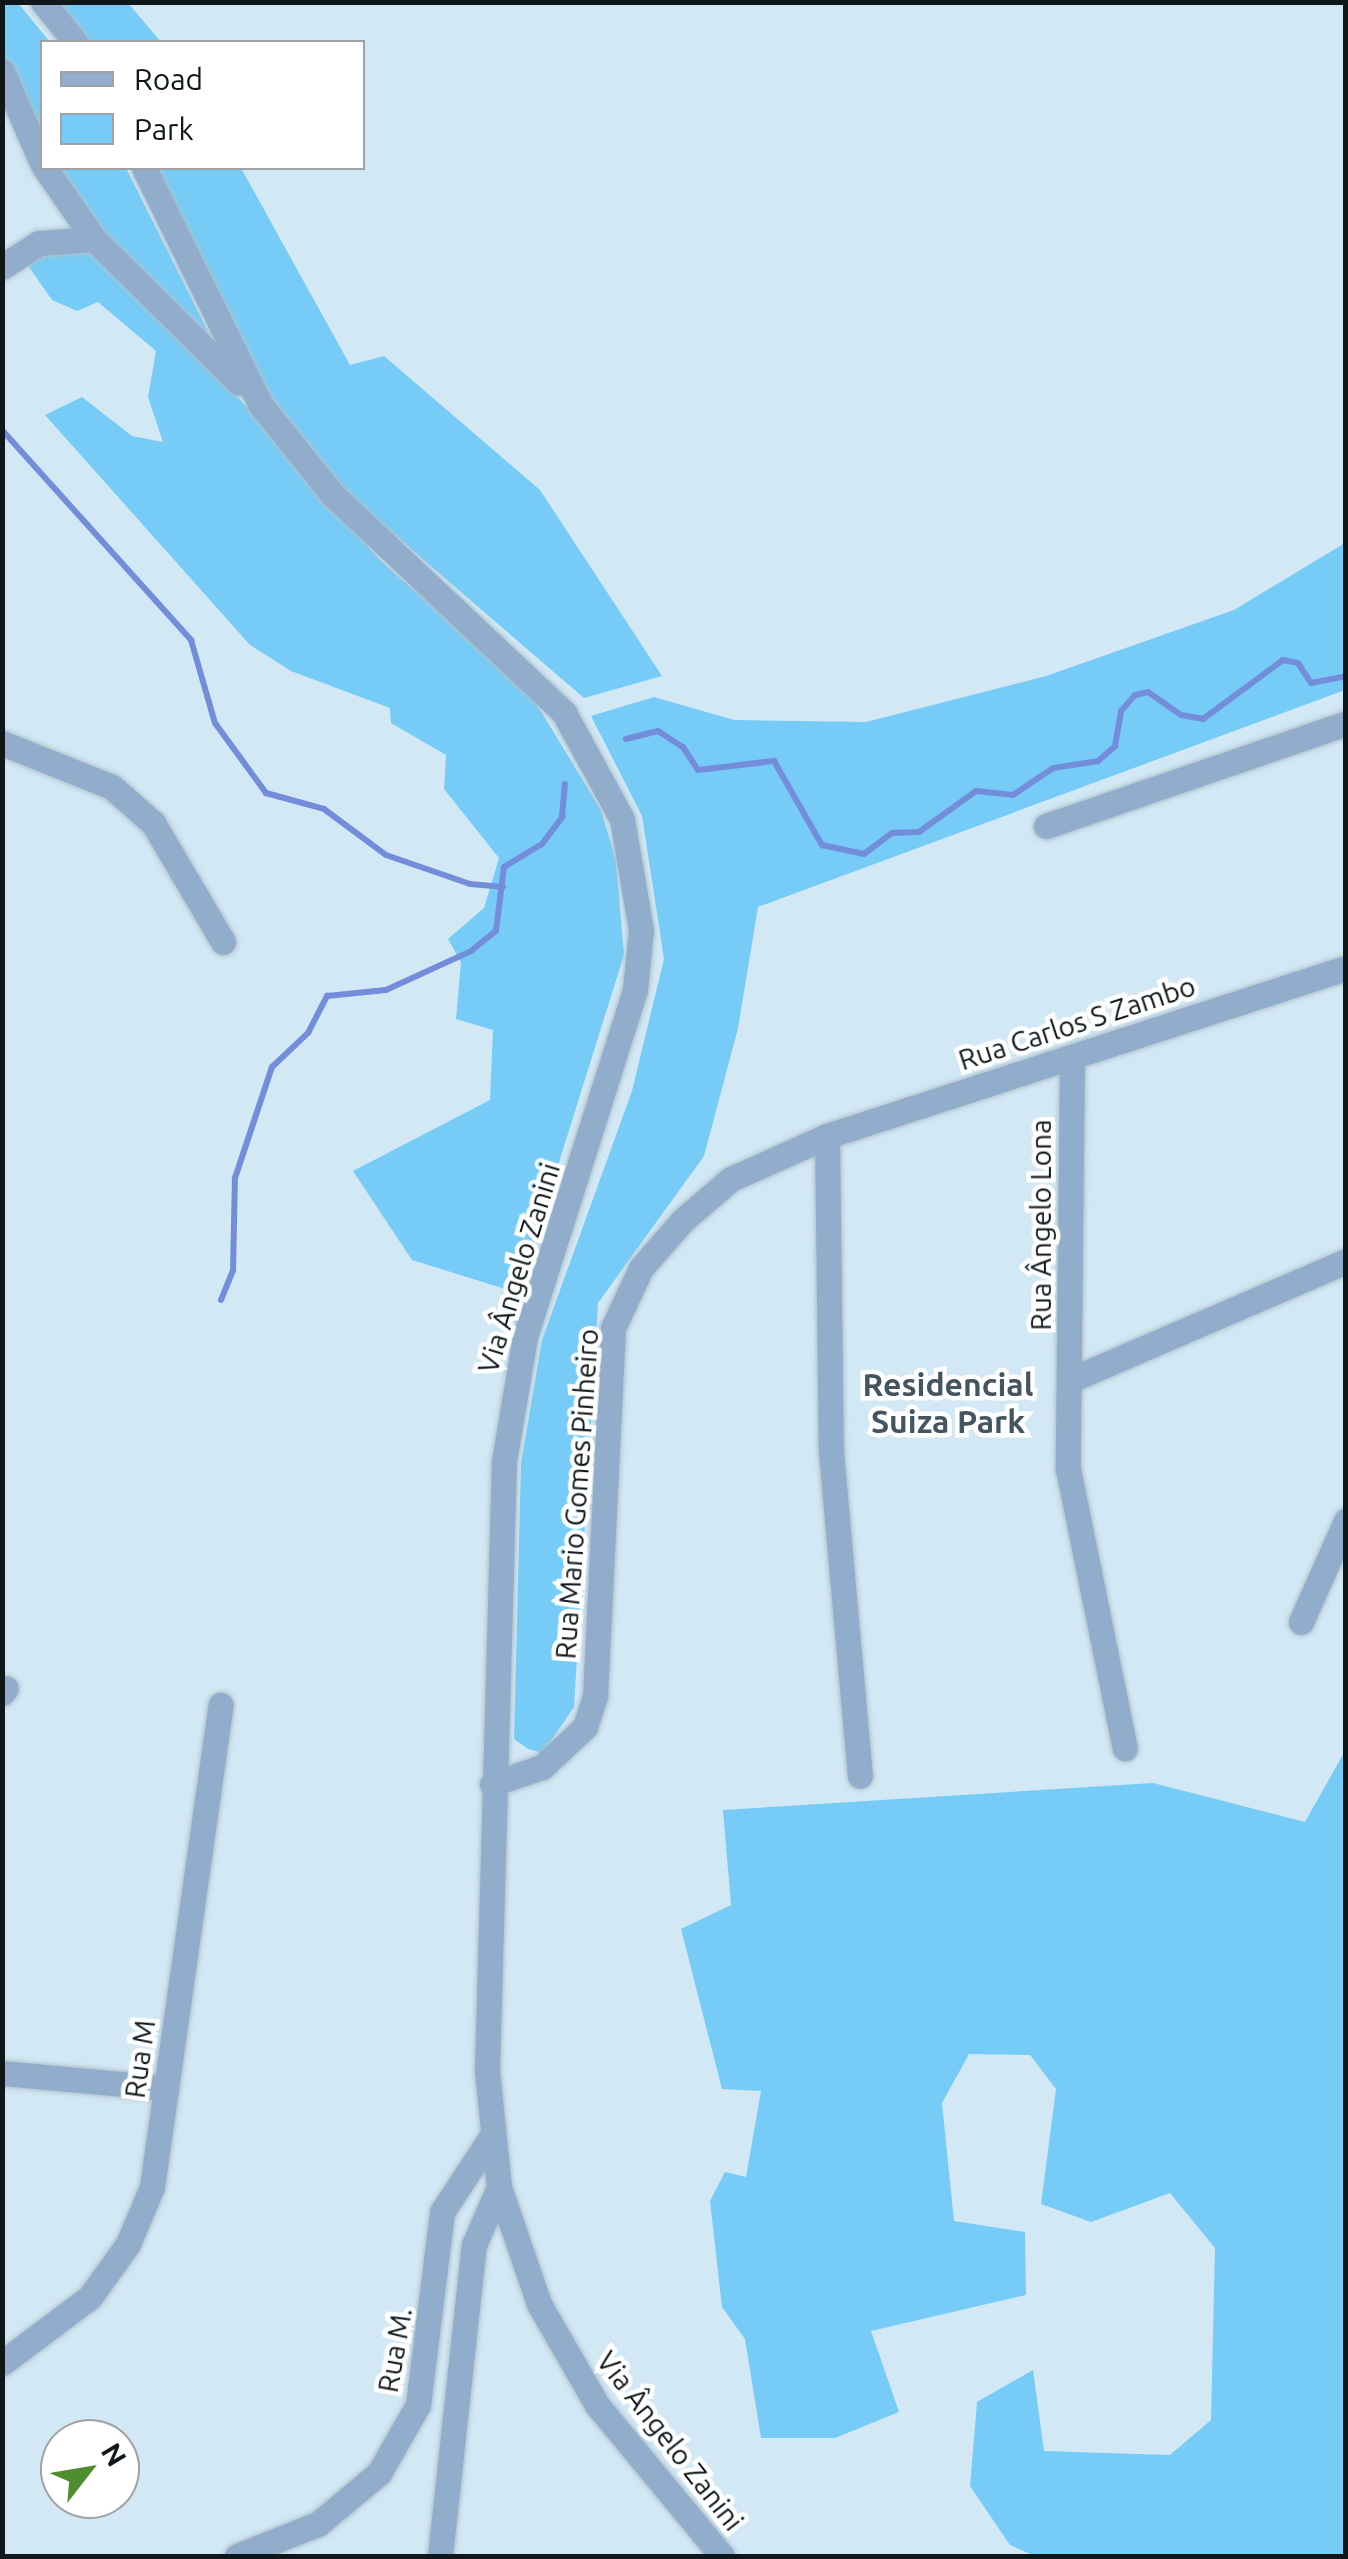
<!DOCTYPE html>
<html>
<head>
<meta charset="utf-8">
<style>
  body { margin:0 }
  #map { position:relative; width:1348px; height:2559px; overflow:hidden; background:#d2e8f4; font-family:Ubuntu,sans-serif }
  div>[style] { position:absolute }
  .green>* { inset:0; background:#76ccf7 }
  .stream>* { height:6px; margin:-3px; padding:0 3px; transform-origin:3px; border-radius:3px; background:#748ddb }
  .roads { filter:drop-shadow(0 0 2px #afc2cd) drop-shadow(0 0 2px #afc2cd) }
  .minor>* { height:25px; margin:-12.5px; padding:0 12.5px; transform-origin:12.5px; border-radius:12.5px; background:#91adcb }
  span { translate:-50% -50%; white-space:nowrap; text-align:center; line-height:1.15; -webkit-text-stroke:9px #fff; paint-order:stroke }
  .street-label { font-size:28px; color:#0f171b }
  .quarter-label { font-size:32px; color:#425560; font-weight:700 }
  .frame { position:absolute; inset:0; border:5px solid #0f171b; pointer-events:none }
  .legend { position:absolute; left:40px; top:40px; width:325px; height:130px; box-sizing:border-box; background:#fff; border:2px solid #9fa2a4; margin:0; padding:12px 18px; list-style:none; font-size:30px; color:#0f171b }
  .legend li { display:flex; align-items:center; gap:20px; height:50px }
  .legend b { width:50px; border:2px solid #9fa2a4 }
  .north { position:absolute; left:40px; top:2419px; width:100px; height:100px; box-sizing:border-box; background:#fff; border:2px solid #9fa2a4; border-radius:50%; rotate:59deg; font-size:28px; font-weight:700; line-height:40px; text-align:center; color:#0f171b }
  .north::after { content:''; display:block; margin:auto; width:35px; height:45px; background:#4f8e2f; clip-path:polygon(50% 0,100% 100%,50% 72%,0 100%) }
</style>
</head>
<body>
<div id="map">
  <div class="green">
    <i style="clip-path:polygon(3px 3px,18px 3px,50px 42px,42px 42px,42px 145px,3px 55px)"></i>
    <i style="clip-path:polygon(56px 3px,128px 3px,161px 42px,87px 42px)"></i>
    <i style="clip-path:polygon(55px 168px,126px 168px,215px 345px,97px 225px)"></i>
    <i style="clip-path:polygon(156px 168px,241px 168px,350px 365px,384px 356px,540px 490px,662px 676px,584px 698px,348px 495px,269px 400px)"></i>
    <i style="clip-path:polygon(91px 247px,252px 412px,381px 561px,528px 690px,601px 810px,616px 860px,624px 955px,518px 1293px,412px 1260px,353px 1171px,490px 1100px,493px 1030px,456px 1019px,461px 962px,448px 939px,484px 908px,499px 858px,444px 789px,446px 755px,391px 723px,390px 708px,291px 671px,250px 645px,45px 415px,82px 397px,132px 436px,163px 442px,148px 397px,156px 351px,98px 302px,77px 311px,52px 300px,24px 260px,32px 252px)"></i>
    <i style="clip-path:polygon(1345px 543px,1345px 690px,758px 907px,738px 1028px,704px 1156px,598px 1303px,574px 1707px,543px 1753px,528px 1749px,514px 1739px,521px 1463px,542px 1340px,632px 1091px,664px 959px,642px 816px,591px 716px,654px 697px,734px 720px,866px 722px,1046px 676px,1234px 610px)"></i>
    <i style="clip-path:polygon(1345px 1751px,1345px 2556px,1035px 2556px,1010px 2545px,970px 2486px,977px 2402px,1033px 2370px,1044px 2451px,1170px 2455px,1211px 2420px,1215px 2248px,1170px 2193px,1091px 2222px,1041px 2204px,1056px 2089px,1030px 2055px,969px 2054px,942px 2103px,954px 2221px,1025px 2232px,1026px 2295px,871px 2331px,899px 2412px,835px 2438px,761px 2438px,745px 2339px,722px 2307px,710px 2201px,725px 2172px,746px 2177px,761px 2091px,722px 2089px,681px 1929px,731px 1905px,723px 1810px,1153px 1783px,1305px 1822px)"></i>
  </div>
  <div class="stream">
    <i style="left:2px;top:430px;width:283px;rotate:48deg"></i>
    <i style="left:191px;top:640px;width:86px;rotate:73.9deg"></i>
    <i style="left:215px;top:723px;width:87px;rotate:53.9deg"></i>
    <i style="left:266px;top:793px;width:60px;rotate:15.4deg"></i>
    <i style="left:324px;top:809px;width:77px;rotate:36.6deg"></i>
    <i style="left:386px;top:855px;width:89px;rotate:19deg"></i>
    <i style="left:470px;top:884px;width:33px;rotate:5deg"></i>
    <i style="left:626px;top:739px;width:33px;rotate:-14deg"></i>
    <i style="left:658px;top:731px;width:30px;rotate:33deg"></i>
    <i style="left:683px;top:747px;width:27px;rotate:57deg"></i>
    <i style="left:698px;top:770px;width:77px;rotate:-6.8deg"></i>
    <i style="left:774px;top:761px;width:97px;rotate:60.3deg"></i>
    <i style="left:822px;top:845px;width:43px;rotate:12.1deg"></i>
    <i style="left:864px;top:854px;width:35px;rotate:-37deg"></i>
    <i style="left:892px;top:833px;width:27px;rotate:-2deg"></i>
    <i style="left:919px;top:832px;width:70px;rotate:-35.7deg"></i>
    <i style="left:976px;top:791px;width:37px;rotate:6deg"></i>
    <i style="left:1013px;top:795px;width:48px;rotate:-34deg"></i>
    <i style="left:1053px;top:768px;width:46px;rotate:-8.8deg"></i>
    <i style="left:1098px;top:761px;width:23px;rotate:-41deg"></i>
    <i style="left:1115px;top:746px;width:36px;rotate:-80deg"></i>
    <i style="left:1121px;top:711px;width:21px;rotate:-49deg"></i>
    <i style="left:1135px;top:695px;width:13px;rotate:-13deg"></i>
    <i style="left:1148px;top:692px;width:40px;rotate:34.9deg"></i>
    <i style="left:1181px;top:715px;width:22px;rotate:10deg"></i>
    <i style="left:1203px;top:719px;width:99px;rotate:-36.4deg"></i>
    <i style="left:1283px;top:660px;width:15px;rotate:11deg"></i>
    <i style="left:1298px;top:663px;width:24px;rotate:57deg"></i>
    <i style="left:1311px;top:683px;width:36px;rotate:-11deg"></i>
    <i style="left:221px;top:1300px;width:31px;rotate:-68deg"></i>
    <i style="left:233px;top:1271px;width:93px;rotate:-88.8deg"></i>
    <i style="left:235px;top:1178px;width:117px;rotate:-71.6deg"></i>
    <i style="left:272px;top:1067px;width:50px;rotate:-43.4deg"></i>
    <i style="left:308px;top:1033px;width:42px;rotate:-62.8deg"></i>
    <i style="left:327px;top:996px;width:59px;rotate:-5.8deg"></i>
    <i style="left:386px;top:990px;width:94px;rotate:-24.6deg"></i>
    <i style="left:471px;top:951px;width:32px;rotate:-39deg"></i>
    <i style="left:496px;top:931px;width:64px;rotate:-82.9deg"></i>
    <i style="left:504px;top:867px;width:44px;rotate:-31.2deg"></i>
    <i style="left:542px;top:844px;width:34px;rotate:-53deg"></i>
    <i style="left:562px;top:817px;width:33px;rotate:-85deg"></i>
  </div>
  <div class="roads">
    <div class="minor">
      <i style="left:43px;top:2px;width:51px;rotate:51.3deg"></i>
      <i style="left:2px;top:71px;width:100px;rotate:66.5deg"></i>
      <i style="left:45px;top:168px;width:86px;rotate:55.4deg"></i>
      <i style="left:94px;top:239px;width:204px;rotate:44.8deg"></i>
      <i style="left:144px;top:168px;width:263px;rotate:63.8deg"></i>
      <i style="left:260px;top:404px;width:117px;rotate:51.3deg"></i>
      <i style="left:333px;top:495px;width:318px;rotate:43.3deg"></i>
      <i style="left:564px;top:713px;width:121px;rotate:61.3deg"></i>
      <i style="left:622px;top:819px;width:113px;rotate:80.3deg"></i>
      <i style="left:641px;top:930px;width:60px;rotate:95.7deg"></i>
      <i style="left:635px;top:990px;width:364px;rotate:107.6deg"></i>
      <i style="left:525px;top:1337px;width:126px;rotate:99.6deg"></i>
      <i style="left:504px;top:1461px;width:610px;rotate:91.6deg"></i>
      <i style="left:487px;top:2071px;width:117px;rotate:84.1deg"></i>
      <i style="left:499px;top:2187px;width:124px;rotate:71.1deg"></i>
      <i style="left:539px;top:2304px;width:116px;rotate:60.1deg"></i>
      <i style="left:597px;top:2405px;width:196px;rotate:50.4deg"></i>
      <i style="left:2px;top:267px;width:44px;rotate:-33deg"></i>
      <i style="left:39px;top:243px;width:55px;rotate:-4.2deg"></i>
      <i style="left:2px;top:743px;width:118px;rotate:21.8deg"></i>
      <i style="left:112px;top:787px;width:55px;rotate:41.3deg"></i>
      <i style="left:153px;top:823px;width:138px;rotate:59.5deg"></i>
      <i style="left:1046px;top:826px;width:317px;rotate:-18.9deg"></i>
      <i style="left:1072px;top:1057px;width:412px;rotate:90.6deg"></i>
      <i style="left:1068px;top:1469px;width:285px;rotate:78.5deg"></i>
      <i style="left:827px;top:1136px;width:316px;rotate:89.3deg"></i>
      <i style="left:831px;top:1452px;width:325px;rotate:84.9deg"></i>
      <i style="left:1070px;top:1380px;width:301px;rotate:-23.3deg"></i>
      <i style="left:1301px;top:1622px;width:111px;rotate:-66deg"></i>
      <i style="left:2px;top:1693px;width:6px;rotate:-51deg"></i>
      <i style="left:492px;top:1784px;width:53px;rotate:-18.8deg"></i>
      <i style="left:542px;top:1767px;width:59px;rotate:-42.9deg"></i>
      <i style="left:585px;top:1727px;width:33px;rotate:-72deg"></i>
      <i style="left:595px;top:1696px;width:368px;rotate:-87.2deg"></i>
      <i style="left:613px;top:1328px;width:66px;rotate:-65deg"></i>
      <i style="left:641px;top:1268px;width:64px;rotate:-48.8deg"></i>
      <i style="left:683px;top:1220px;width:63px;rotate:-40.5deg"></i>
      <i style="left:731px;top:1179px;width:105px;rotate:-24.1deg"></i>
      <i style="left:827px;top:1136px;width:546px;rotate:-17.94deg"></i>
      <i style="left:2px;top:2073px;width:165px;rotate:5.2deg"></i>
      <i style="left:2px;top:2363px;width:110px;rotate:-36.9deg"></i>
      <i style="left:90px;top:2297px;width:65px;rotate:-54.4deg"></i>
      <i style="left:128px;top:2244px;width:62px;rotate:-67.2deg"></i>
      <i style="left:152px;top:2187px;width:487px;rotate:-81.9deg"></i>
      <i style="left:237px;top:2556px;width:87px;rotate:-21.6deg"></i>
      <i style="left:318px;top:2524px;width:80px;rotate:-39.9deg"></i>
      <i style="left:379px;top:2473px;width:78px;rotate:-60.2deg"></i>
      <i style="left:418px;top:2405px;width:194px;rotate:-82.9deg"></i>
      <i style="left:442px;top:2212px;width:91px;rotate:-56.7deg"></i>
      <i style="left:440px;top:2556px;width:313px;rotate:-83.8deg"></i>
      <i style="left:474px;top:2245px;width:63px;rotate:-66.7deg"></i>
    </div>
  </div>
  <div class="street-label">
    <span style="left:1077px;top:1023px;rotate:-18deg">Rua Carlos S Zambo</span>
    <span style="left:1041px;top:1225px;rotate:-90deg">Rua Ângelo Lona</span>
    <span style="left:519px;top:1268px;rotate:-73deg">Via Ângelo Zanini</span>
    <span style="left:577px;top:1494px;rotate:-86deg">Rua Mario Gomes Pinheiro</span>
    <span style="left:140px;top:2059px;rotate:-82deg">Rua M</span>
    <span style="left:395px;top:2350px;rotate:-80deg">Rua M.</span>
    <span style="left:670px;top:2441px;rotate:52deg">Via Ângelo Zanini</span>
  </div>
  <div class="quarter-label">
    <span style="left:948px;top:1403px">Residencial<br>Suiza Park</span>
  </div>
  <div class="frame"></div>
  <ul class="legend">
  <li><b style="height:12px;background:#91adcb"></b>Road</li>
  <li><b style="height:28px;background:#76ccf7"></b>Park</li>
  </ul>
  <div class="north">N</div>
</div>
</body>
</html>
